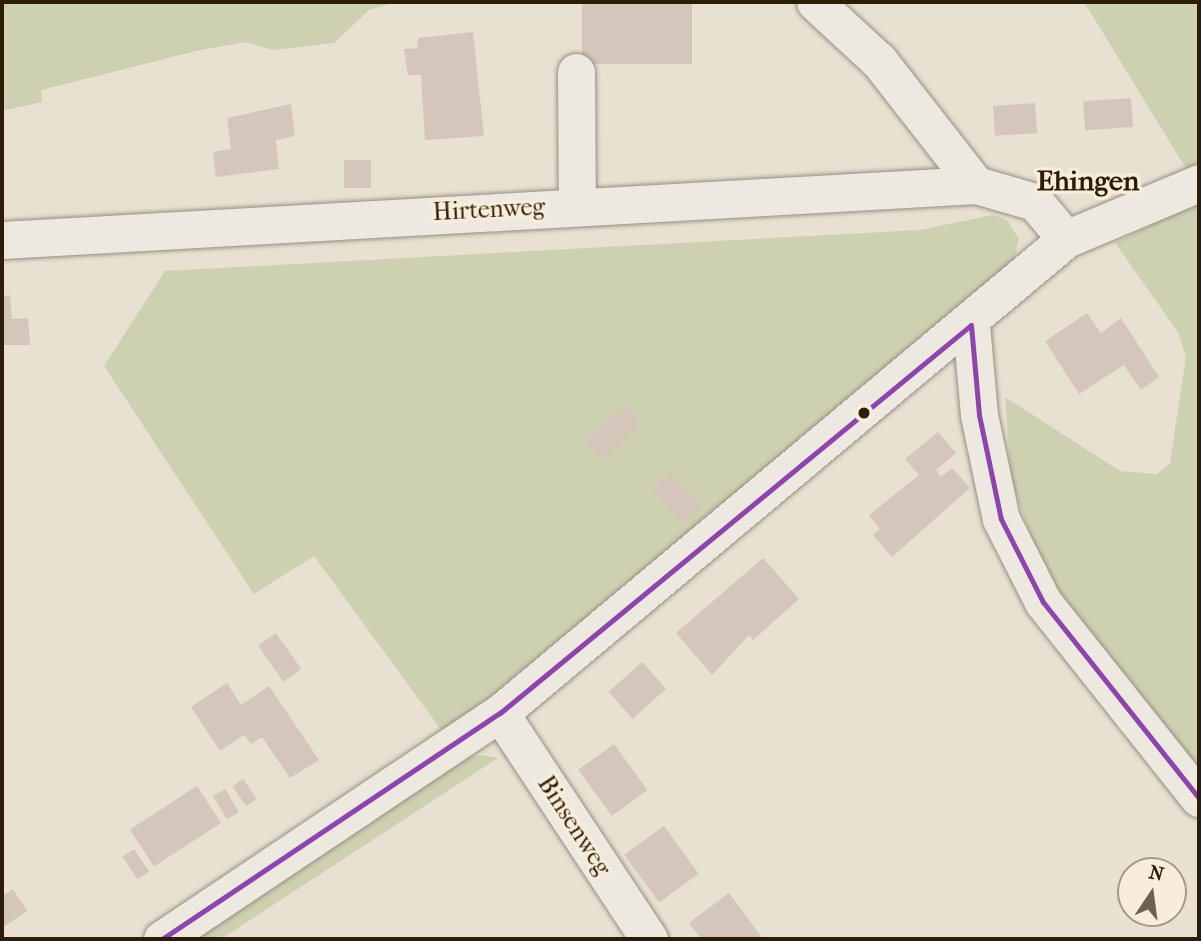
<!DOCTYPE html>
<html>
<head>
<meta charset="utf-8">
<style>
  body { margin:0 }
  #map { position:relative; width:1201px; height:941px; overflow:hidden; background:#e8e0d0; font-family:"IM FELL French Canon",serif }
  div>[style] { position:absolute }
  .green>* { inset:0; background:#ced1b1 }
  .building>* { inset:0; background:#d4c6bb; transform-origin:0 0 }
  .roads { filter:drop-shadow(0 0 2px #968f83) drop-shadow(0 0 2px #968f83) }
  .minor>* { height:37px; margin:-18.5px; padding:0 18.5px; transform-origin:18.5px; border-radius:18.5px; background:#ede8e0 }
  .bus-1>* { height:5px; margin:-2.5px; padding:0 2.5px; transform-origin:2.5px; border-radius:2.5px; background:#8e44ad }
  .dots>* { width:19px; height:19px; translate:-50% -50%; box-sizing:border-box; border:4px solid #f7edda; border-radius:50% }
  span { translate:-50% -50%; white-space:nowrap; text-align:center; line-height:1.15; -webkit-text-stroke:7px #f7edda; paint-order:stroke }
  .street-label { font-size:24px; color:#2c1d09 }
  .quarter-label { font-size:28px; color:#2c1d09; font-weight:700 }
  .frame { position:absolute; inset:0; border:4px solid #2c1d09; pointer-events:none }
  .north { position:absolute; left:1117px; top:857px; width:70px; height:70px; box-sizing:border-box; background:#f7edda; border:2px solid #a69a86; border-radius:50%; rotate:13deg; font-size:19px; font-weight:700; line-height:28px; text-align:center; color:#2c1d09 }
  .north::after { content:''; display:block; margin:auto; width:24px; height:32px; background:#6e614f; clip-path:polygon(50% 0,100% 100%,50% 72%,0 100%) }
</style>
</head>
<body>
<div id="map">
  <div class="green">
    <i style="clip-path:polygon(2px 2px,396px 2px,369px 10px,334px 43px,274px 50px,245px 42px,196px 51px,41px 90px,42px 102px,2px 111px)"></i>
    <i style="clip-path:polygon(1084px 2px,1199px 2px,1199px 174px,1190px 175px)"></i>
    <i style="clip-path:polygon(1199px 202px,1199px 764px,1190px 765px,1085px 635px,1033px 544px,1011px 478px,1005px 397px,1120px 471px,1157px 474px,1170px 463px,1186px 357px,1178px 332px,1115px 243px)"></i>
    <i style="clip-path:polygon(993px 215px,1007px 220px,1019px 239px,1013px 263px,511px 682px,442px 731px,314px 556px,254px 594px,104px 366px,165px 271px,920px 230px)"></i>
    <i style="clip-path:polygon(482px 755px,498px 758px,221px 939px,182px 939px,467px 758px)"></i>
  </div>
  <div class="building">
    <i style="left:582px;top:2px;width:110px;height:62px"></i>
    <i style="clip-path:polygon(473px 32px,484px 136px,425px 140px,421px 75px,408px 75px,404px 49px,417px 48px,418px 38px)"></i>
    <i style="left:1131px;top:98px;width:29px;height:48px;rotate:86deg"></i>
    <i style="left:1035px;top:103px;width:30px;height:42px;rotate:86deg"></i>
    <i style="clip-path:polygon(291px 104px,295px 136px,276px 140px,279px 169px,216px 177px,213px 152px,231px 149px,227px 118px)"></i>
    <i style="left:344px;top:160px;width:27px;height:28px"></i>
    <i style="clip-path:polygon(10px 295px,12px 319px,28px 318px,30px 345px,2px 345px,2px 296px)"></i>
    <i style="clip-path:polygon(1087px 313px,1101px 333px,1121px 318px,1159px 377px,1141px 390px,1124px 365px,1079px 394px,1045px 341px)"></i>
    <i style="clip-path:polygon(626px 407px,641px 424px,602px 461px,584px 441px)"></i>
    <i style="clip-path:polygon(938px 432px,956px 453px,936px 470px,941px 477px,952px 468px,970px 488px,892px 557px,873px 535px,880px 529px,869px 515px,919px 475px,905px 459px)"></i>
    <i style="left:671px;top:473px;width:45px;height:26px;rotate:46deg"></i>
    <i style="clip-path:polygon(763px 558px,799px 599px,753px 640px,749px 635px,712px 675px,676px 633px)"></i>
    <i style="left:276px;top:633px;width:44px;height:22px;rotate:55deg"></i>
    <i style="left:642px;top:662px;width:36px;height:45px;rotate:48deg"></i>
    <i style="clip-path:polygon(227px 683px,241px 705px,269px 686px,319px 760px,290px 778px,262px 737px,251px 744px,244px 735px,220px 751px,191px 707px)"></i>
    <i style="left:614px;top:744px;width:57px;height:44px;rotate:54deg"></i>
    <i style="left:243px;top:779px;width:24px;height:13px;rotate:55deg"></i>
    <i style="left:197px;top:786px;width:44px;height:80px;rotate:57deg"></i>
    <i style="left:225px;top:789px;width:27px;height:14px;rotate:59deg"></i>
    <i style="left:664px;top:826px;width:59px;height:49px;rotate:54deg"></i>
    <i style="left:134px;top:849px;width:27px;height:14px;rotate:56deg"></i>
    <i style="clip-path:polygon(13px 889px,27px 911px,2px 928px,2px 896px)"></i>
    <i style="clip-path:polygon(729px 893px,763px 939px,701px 939px,689px 923px)"></i>
  </div>
  <div class="roads">
    <div class="minor">
      <i style="left:815px;top:2px;width:87px;rotate:42.7deg"></i>
      <i style="left:879px;top:61px;width:157px;rotate:52deg"></i>
      <i style="left:576px;top:72px;width:133px;rotate:89.6deg"></i>
      <i style="left:2px;top:240px;width:976px;rotate:-3.23deg"></i>
      <i style="left:976px;top:185px;width:61px;rotate:16.1deg"></i>
      <i style="left:1035px;top:202px;width:48px;rotate:50deg"></i>
      <i style="left:971px;top:325px;width:90px;rotate:84.9deg"></i>
      <i style="left:979px;top:415px;width:106px;rotate:78.1deg"></i>
      <i style="left:1001px;top:519px;width:93px;rotate:63.2deg"></i>
      <i style="left:1043px;top:602px;width:251px;rotate:51.5deg"></i>
      <i style="left:500px;top:713px;width:271px;rotate:56.6deg"></i>
      <i style="left:162px;top:939px;width:407px;rotate:-33.8deg"></i>
      <i style="left:500px;top:713px;width:738px;rotate:-39.94deg"></i>
      <i style="left:1066px;top:239px;width:144px;rotate:-22.8deg"></i>
    </div>
  </div>
  <div class="bus-1">
    <i style="left:971px;top:325px;width:90px;rotate:84.9deg"></i>
    <i style="left:979px;top:415px;width:106px;rotate:78.1deg"></i>
    <i style="left:1001px;top:519px;width:93px;rotate:63.2deg"></i>
    <i style="left:1043px;top:602px;width:251px;rotate:51.5deg"></i>
    <i style="left:162px;top:939px;width:407px;rotate:-33.8deg"></i>
    <i style="left:500px;top:713px;width:610px;rotate:-39.48deg"></i>
  </div>
  <div class="dots">
    <i style="left:864px;top:413px;background:#2c1d09"></i>
  </div>
  <div class="street-label">
    <span style="left:489px;top:210px;rotate:-3deg">Hirtenweg</span>
    <span style="left:574px;top:826px;rotate:57deg">Binsenweg</span>
  </div>
  <div class="quarter-label">
    <span style="left:1088px;top:181px">Ehingen</span>
  </div>
  <div class="frame"></div>
  <div class="north">N</div>
</div>
</body>
</html>
